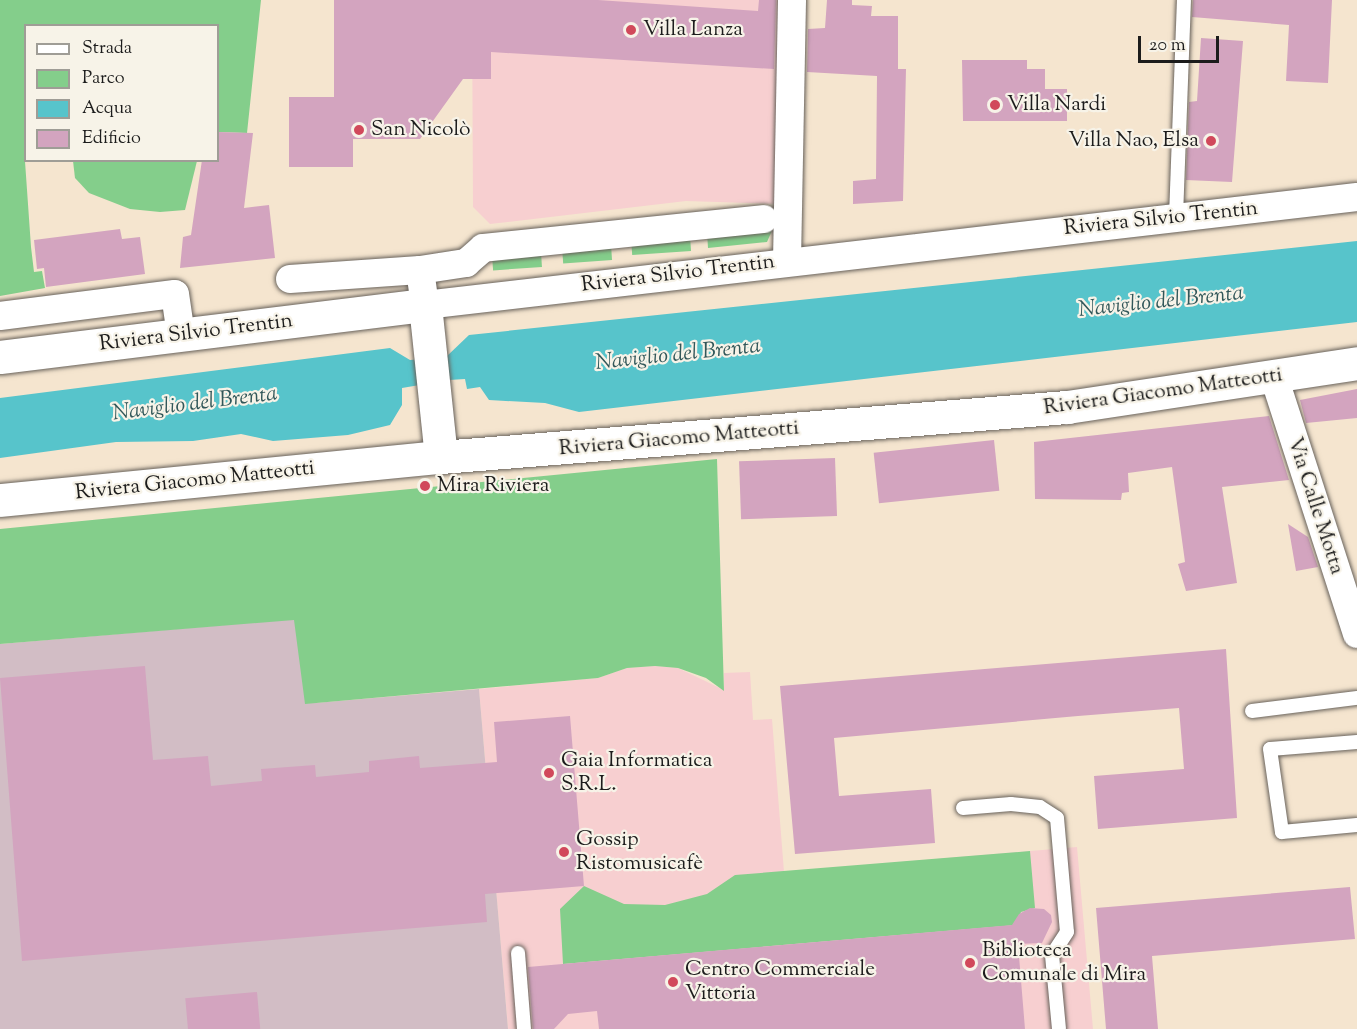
<!DOCTYPE html>
<html>
<head>
<meta charset="utf-8">
<style>
  body { margin:0 }
  #map { position:relative; width:1357px; height:1029px; overflow:hidden; background:#f5e5cf; font-family:"Sorts Mill Goudy",serif }
  div>[style] { position:absolute }
  .built>* { inset:0; background:#f7cfd0 }
  .industrial>* { inset:0; background:#d2bdc5 }
  .green>* { inset:0; background:#84ce8b; transform-origin:0 0 }
  .water>* { inset:0; background:#57c4cb }
  .building>* { inset:0; background:#d3a4bf; transform-origin:0 0 }
  .roads { filter:drop-shadow(0 0 2px #68625b) drop-shadow(0 0 2px #68625b) }
  .service>* { height:14px; margin:-7px; padding:0 7px; transform-origin:7px; border-radius:7px; background:#fff }
  .minor>* { height:28px; margin:-14px; padding:0 14px; transform-origin:14px; border-radius:14px; background:#fff }
  .tertiary>* { height:33px; margin:-16.5px; padding:0 16.5px; transform-origin:16.5px; border-radius:16.5px; background:#fff }
  .dots>* { width:16px; height:16px; translate:-50% -50%; box-sizing:border-box; border:3px solid #f7f3e8; border-radius:50% }
  span { translate:-50% -50%; white-space:nowrap; text-align:center; line-height:1.15; -webkit-text-stroke:4.5px #f7f3e8; paint-order:stroke }
  .poi-label { font-size:21px; color:#1c1c1c }
  .left { translate:0 -50%; text-align:left }
  .right { translate:-100% -50%; text-align:right }
  .street-label { font-size:21px; color:#1c1c1c }
  .water-label { font-size:22px; color:#315759; font-style:italic }
  .legend { position:absolute; left:24px; top:24px; width:195px; height:138px; box-sizing:border-box; background:#f7f3e8; border:2px solid #9f9d96; margin:0; padding:8px 10px; list-style:none; font-size:18px; color:#1c1c1c }
  .legend li { display:flex; align-items:center; gap:12px; height:30px }
  .legend b { width:30px; border:2px solid #9f9d96 }
  .scale { position:absolute; left:1138px; top:36px; width:81px; height:27px; box-sizing:border-box; border:3px solid #1c1c1c; border-top:0; padding-left:8px; font-size:18px; line-height:21px; white-space:nowrap; color:#1c1c1c; -webkit-text-stroke:4px #f7f3e8; paint-order:stroke }
</style>
</head>
<body>
<div id="map">
  <div class="built">
    <i style="clip-path:polygon(472px 0,783px 0,777px 204px,686px 201px,490px 224px,473px 207px)"></i>
    <i style="clip-path:polygon(655px 666px,678px 668px,724px 690px,724px 673px,750px 672px,753px 720px,772px 719px,784px 872px,1077px 847px,1093px 1029px,508px 1029px,479px 689px,598px 678px,627px 668px)"></i>
  </div>
  <div class="industrial">
    <i style="clip-path:polygon(295px 619px,315px 703px,479px 689px,508px 1029px,0 1029px,0 644px)"></i>
  </div>
  <div class="green">
    <i style="clip-path:polygon(0 0,261px 0,247px 133px,218px 132px,218px 26px,26px 26px,24px 147px,31px 247px,34px 272px,42px 271px,45px 288px,0 296px)"></i>
    <i style="clip-path:polygon(73px 161px,73px 160px,197px 161px,185px 210px,160px 212px,130px 209px,89px 193px,75px 178px)"></i>
    <i style="clip-path:polygon(774px 226px,767px 242px,708px 248px,707px 233px)"></i>
    <i style="left:690px;top:236px;width:15px;height:59px;rotate:86deg"></i>
    <i style="left:611px;top:245px;width:15px;height:49px;rotate:86deg"></i>
    <i style="left:541px;top:253px;width:14px;height:49px;rotate:86deg"></i>
    <i style="clip-path:polygon(717px 459px,724px 691px,706px 678px,678px 668px,655px 666px,627px 668px,598px 678px,305px 704px,294px 620px,0 644px,0 529px)"></i>
    <i style="clip-path:polygon(1030px 851px,1035px 908px,1021px 912px,1016px 925px,563px 964px,560px 909px,584px 886px,624px 904px,665px 905px,707px 894px,735px 875px)"></i>
  </div>
  <div class="water">
    <i style="clip-path:polygon(1357px 241px,1357px 322px,579px 412px,545px 403px,489px 400px,480px 387px,467px 389px,465px 379px,449px 380px,402px 388px,402px 405px,390px 425px,348px 435px,273px 441px,241px 434px,193px 441px,116px 442px,0 458px,0 398px,390px 348px,410px 360px,446px 357px,469px 335px)"></i>
  </div>
  <div class="building">
    <i style="clip-path:polygon(334px 0,598px 0,758px 11px,759px 0,776px 0,774px 69px,491px 52px,491px 79px,463px 79px,420px 139px,353px 139px,353px 167px,289px 167px,289px 97px,334px 97px)"></i>
    <i style="clip-path:polygon(827px 0,852px 0,852px 5px,872px 6px,871px 16px,898px 16px,898px 69px,906px 69px,903px 201px,853px 204px,853px 181px,876px 179px,877px 76px,807px 72px,808px 29px,825px 28px)"></i>
    <i style="clip-path:polygon(1193px 0,1332px 0,1328px 83px,1286px 81px,1289px 25px,1192px 17px)"></i>
    <i style="clip-path:polygon(1201px 38px,1243px 41px,1232px 182px,1186px 180px,1189px 102px,1197px 101px)"></i>
    <i style="clip-path:polygon(962px 60px,1027px 60px,1027px 69px,1045px 69px,1045px 89px,1067px 89px,1067px 121px,963px 121px)"></i>
    <i style="clip-path:polygon(218px 132px,253px 133px,244px 208px,269px 205px,275px 258px,180px 268px,183px 237px,191px 235px,202px 160px,218px 160px)"></i>
    <i style="clip-path:polygon(120px 229px,122px 239px,140px 237px,145px 274px,46px 287px,44px 268px,37px 269px,34px 240px)"></i>
    <i style="clip-path:polygon(1357px 389px,1357px 418px,1306px 423px,1300px 400px)"></i>
    <i style="clip-path:polygon(1269px 416px,1289px 480px,1222px 487px,1237px 583px,1186px 591px,1178px 564px,1185px 562px,1172px 467px,1128px 473px,1129px 492px,1122px 493px,1121px 500px,1035px 499px,1034px 442px)"></i>
    <i style="left:994px;top:440px;width:51px;height:121px;rotate:84deg"></i>
    <i style="left:835px;top:458px;width:58px;height:96px;rotate:88deg"></i>
    <i style="clip-path:polygon(1288px 524px,1308px 537px,1318px 567px,1296px 571px)"></i>
    <i style="clip-path:polygon(1226px 649px,1237px 818px,1098px 829px,1094px 776px,1184px 769px,1179px 708px,1078px 716px,834px 738px,839px 796px,931px 789px,935px 843px,795px 854px,780px 686px)"></i>
    <i style="clip-path:polygon(145px 666px,153px 760px,208px 756px,211px 786px,262px 781px,261px 769px,315px 765px,316px 777px,369px 772px,369px 761px,419px 756px,420px 768px,497px 762px,494px 722px,570px 716px,584px 886px,485px 894px,487px 922px,22px 961px,0 678px)"></i>
    <i style="clip-path:polygon(1350px 887px,1355px 939px,1152px 956px,1158px 1029px,1106px 1029px,1096px 908px)"></i>
    <i style="clip-path:polygon(1030px 908px,1044px 909px,1051px 915px,1052px 922px,1042px 943px,1018px 944px,1025px 1029px,599px 1029px,597px 1011px,568px 1014px,554px 1029px,533px 1029px,528px 967px,1012px 925px,1019px 914px)"></i>
    <i style="left:257px;top:992px;width:37px;height:72px;rotate:85deg"></i>
  </div>
  <div class="roads">
    <div class="service">
      <i style="left:1176px;top:217px;width:217px;rotate:-87.9deg"></i>
      <i style="left:1252px;top:711px;width:106px;rotate:-7.1deg"></i>
      <i style="left:1357px;top:742px;width:87px;rotate:175.4deg"></i>
      <i style="left:1270px;top:749px;width:84px;rotate:81.8deg"></i>
      <i style="left:1282px;top:832px;width:75px;rotate:-5.3deg"></i>
      <i style="left:963px;top:808px;width:48px;rotate:-4.8deg"></i>
      <i style="left:1011px;top:804px;width:29px;rotate:6deg"></i>
      <i style="left:1040px;top:807px;width:20px;rotate:33deg"></i>
      <i style="left:1057px;top:818px;width:114px;rotate:85deg"></i>
      <i style="left:1067px;top:932px;width:27px;rotate:123deg"></i>
      <i style="left:1052px;top:955px;width:74px;rotate:84.6deg"></i>
      <i style="left:518px;top:953px;width:76px;rotate:85.5deg"></i>
    </div>
    <div class="minor">
      <i style="left:787px;top:261px;width:261px;rotate:-88.9deg"></i>
      <i style="left:420px;top:270px;width:35px;rotate:82deg"></i>
      <i style="left:425px;top:305px;width:938px;rotate:-6.61deg"></i>
      <i style="left:290px;top:279px;width:130px;rotate:-4deg"></i>
      <i style="left:420px;top:270px;width:47px;rotate:-8.7deg"></i>
      <i style="left:466px;top:263px;width:23px;rotate:-41deg"></i>
      <i style="left:483px;top:248px;width:282px;rotate:-5.9deg"></i>
      <i style="left:0;top:316px;width:176px;rotate:-7.2deg"></i>
      <i style="left:175px;top:294px;width:41px;rotate:81.7deg"></i>
      <i style="left:1274px;top:377px;width:270px;rotate:72.1deg"></i>
    </div>
    <div class="tertiary">
      <i style="left:0;top:357px;width:428px;rotate:-7deg"></i>
      <i style="left:425px;top:305px;width:153px;rotate:84deg"></i>
      <i style="left:0;top:500px;width:443px;rotate:-5.6deg"></i>
      <i style="left:441px;top:457px;width:628px;rotate:-4.57deg"></i>
      <i style="left:1067px;top:407px;width:293px;rotate:-8.6deg"></i>
    </div>
  </div>
  <div class="dots">
    <i style="left:631px;top:30px;background:#d1495b"></i>
    <i style="left:995px;top:105px;background:#d1495b"></i>
    <i style="left:359px;top:130px;background:#d1495b"></i>
    <i style="left:1211px;top:141px;background:#d1495b"></i>
    <i style="left:425px;top:486px;background:#d1495b"></i>
    <i style="left:549px;top:773px;background:#d1495b"></i>
    <i style="left:564px;top:852px;background:#d1495b"></i>
    <i style="left:970px;top:963px;background:#d1495b"></i>
    <i style="left:673px;top:982px;background:#d1495b"></i>
  </div>
  <div class="poi-label">
    <span class="left" style="left:643px;top:30px">Villa Lanza</span>
    <span class="left" style="left:1007px;top:105px">Villa Nardi</span>
    <span class="left" style="left:371px;top:130px">San Nicolò</span>
    <span class="right" style="left:1199px;top:141px">Villa Nao, Elsa</span>
    <span class="left" style="left:437px;top:486px">Mira Riviera</span>
    <span class="left" style="left:561px;top:773px">Gaia Informatica<br>S.R.L.</span>
    <span class="left" style="left:576px;top:852px">Gossip<br>Ristomusicafè</span>
    <span class="left" style="left:982px;top:963px">Biblioteca<br>Comunale di Mira</span>
    <span class="left" style="left:685px;top:982px">Centro Commerciale<br>Vittoria</span>
  </div>
  <div class="street-label">
    <span style="left:1161px;top:219px;rotate:-6deg">Riviera Silvio Trentin</span>
    <span style="left:678px;top:274px;rotate:-7deg">Riviera Silvio Trentin</span>
    <span style="left:196px;top:333px;rotate:-7deg">Riviera Silvio Trentin</span>
    <span style="left:1163px;top:392px;rotate:-8deg">Riviera Giacomo Matteotti</span>
    <span style="left:679px;top:439px;rotate:-5deg">Riviera Giacomo Matteotti</span>
    <span style="left:195px;top:481px;rotate:-6deg">Riviera Giacomo Matteotti</span>
    <span style="left:1315px;top:506px;rotate:72deg">Via Calle Motta</span>
  </div>
  <div class="water-label">
    <span style="left:1161px;top:303px;rotate:-6deg">Naviglio del Brenta</span>
    <span style="left:678px;top:356px;rotate:-6deg">Naviglio del Brenta</span>
    <span style="left:195px;top:405px;rotate:-7deg">Naviglio del Brenta</span>
  </div>
  <ul class="legend">
  <li><b style="height:8px;background:#fff"></b>Strada</li>
  <li><b style="height:16px;background:#84ce8b"></b>Parco</li>
  <li><b style="height:16px;background:#57c4cb"></b>Acqua</li>
  <li><b style="height:16px;background:#d3a4bf"></b>Edificio</li>
  </ul>
  <div class="scale">20 m</div>
</div>
</body>
</html>
